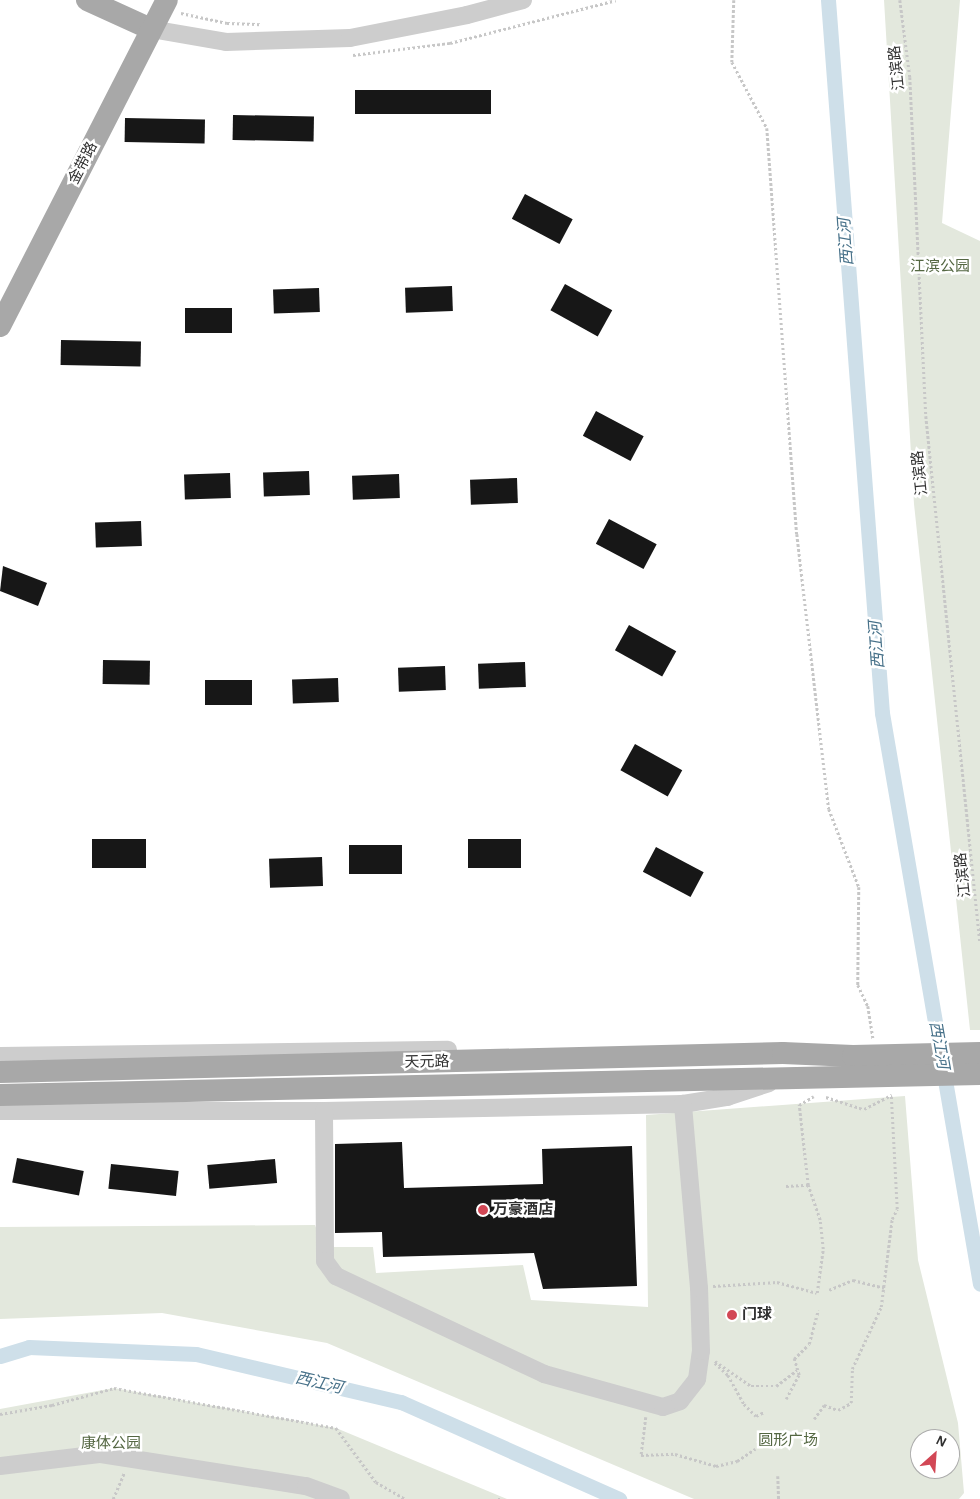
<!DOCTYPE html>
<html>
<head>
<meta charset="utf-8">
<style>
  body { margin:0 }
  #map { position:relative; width:980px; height:1499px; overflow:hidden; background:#fff; font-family:"Alegreya Sans","Noto Sans SC",sans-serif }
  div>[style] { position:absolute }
  .green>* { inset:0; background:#e3e8dd }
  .canal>* { height:15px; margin:-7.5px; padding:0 7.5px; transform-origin:7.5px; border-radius:7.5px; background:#cedfe9 }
  .building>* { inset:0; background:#171717; transform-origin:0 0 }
  .path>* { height:2.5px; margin-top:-1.25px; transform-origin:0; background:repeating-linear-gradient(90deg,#c7c7c7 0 2.5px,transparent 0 5px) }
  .minor>* { height:18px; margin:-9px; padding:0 9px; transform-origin:9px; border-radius:9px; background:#cdcdcd }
  .major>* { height:22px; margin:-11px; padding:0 11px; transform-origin:11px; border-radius:11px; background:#a8a8a8 }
  .dots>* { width:14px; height:14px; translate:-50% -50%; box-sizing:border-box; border:2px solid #fff; border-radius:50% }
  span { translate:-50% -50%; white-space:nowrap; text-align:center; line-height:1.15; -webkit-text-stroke:5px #fff; paint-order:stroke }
  .street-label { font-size:15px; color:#303030 }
  .park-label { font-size:15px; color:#546742 }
  .poi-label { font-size:15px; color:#303030; font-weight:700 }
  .left { translate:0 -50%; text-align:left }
  .water-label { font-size:16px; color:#477189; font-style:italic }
  .north { position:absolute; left:910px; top:1429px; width:50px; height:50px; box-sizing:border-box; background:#fff; border:1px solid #acacac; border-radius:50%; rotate:26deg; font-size:14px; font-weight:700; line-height:20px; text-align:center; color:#303030 }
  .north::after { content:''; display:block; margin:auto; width:18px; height:22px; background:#d24755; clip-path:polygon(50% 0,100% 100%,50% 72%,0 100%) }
</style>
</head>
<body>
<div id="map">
  <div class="green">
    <i style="clip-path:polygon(884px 0,960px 0,942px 223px,980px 241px,980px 1030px,970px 1030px,914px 504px)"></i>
    <i style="clip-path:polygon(evenodd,905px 1096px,918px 1260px,958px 1423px,964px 1493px,959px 1499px,694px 1499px,327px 1343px,162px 1313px,0 1319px,0 1227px,315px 1225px,323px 1247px,373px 1247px,376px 1273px,523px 1265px,531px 1300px,648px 1307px,646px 1115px,905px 1096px,920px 1439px,950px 1439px,950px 1469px,920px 1469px,920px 1439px)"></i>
    <i style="clip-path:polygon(114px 1388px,336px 1428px,507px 1499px,0 1499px,0 1409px)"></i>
  </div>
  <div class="canal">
    <i style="left:828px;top:0;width:715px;rotate:85.67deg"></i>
    <i style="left:882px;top:713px;width:579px;rotate:80.26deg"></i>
    <i style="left:0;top:1356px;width:30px;rotate:-17deg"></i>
    <i style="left:29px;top:1347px;width:167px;rotate:2.4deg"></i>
    <i style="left:196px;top:1354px;width:211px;rotate:13.2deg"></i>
    <i style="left:401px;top:1402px;width:239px;rotate:24deg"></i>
  </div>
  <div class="building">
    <i style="left:355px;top:90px;width:136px;height:24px"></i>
    <i style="left:233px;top:115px;width:81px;height:25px;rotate:1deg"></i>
    <i style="left:125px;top:118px;width:80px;height:24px;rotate:1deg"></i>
    <i style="left:525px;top:194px;width:54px;height:28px;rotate:28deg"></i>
    <i style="left:565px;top:284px;width:54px;height:30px;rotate:29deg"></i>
    <i style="left:452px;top:286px;width:25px;height:47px;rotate:88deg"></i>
    <i style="left:319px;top:288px;width:24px;height:46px;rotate:88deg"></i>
    <i style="left:232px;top:308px;width:25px;height:47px;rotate:90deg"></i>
    <i style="left:61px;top:340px;width:80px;height:25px;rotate:1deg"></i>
    <i style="left:596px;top:411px;width:54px;height:28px;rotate:28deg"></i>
    <i style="left:309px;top:471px;width:24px;height:46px;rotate:88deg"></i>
    <i style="left:230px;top:473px;width:25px;height:46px;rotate:88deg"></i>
    <i style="left:399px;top:474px;width:24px;height:47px;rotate:88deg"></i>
    <i style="left:517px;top:478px;width:25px;height:47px;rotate:88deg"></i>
    <i style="left:609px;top:519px;width:54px;height:28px;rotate:28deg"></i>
    <i style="left:141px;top:521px;width:25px;height:46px;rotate:88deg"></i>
    <i style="clip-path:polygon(3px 566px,47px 583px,38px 606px,0 591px)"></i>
    <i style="left:629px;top:625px;width:54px;height:29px;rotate:29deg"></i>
    <i style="left:103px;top:660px;width:47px;height:24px;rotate:1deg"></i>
    <i style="left:525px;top:662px;width:25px;height:47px;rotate:88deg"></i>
    <i style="left:445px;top:666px;width:24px;height:47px;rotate:88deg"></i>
    <i style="left:338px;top:678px;width:24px;height:46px;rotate:88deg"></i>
    <i style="left:252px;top:680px;width:25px;height:47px;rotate:90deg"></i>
    <i style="left:635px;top:744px;width:54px;height:30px;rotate:29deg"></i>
    <i style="left:92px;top:839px;width:54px;height:29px"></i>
    <i style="left:468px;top:839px;width:53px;height:29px"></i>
    <i style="left:349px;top:845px;width:53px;height:29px"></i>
    <i style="left:656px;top:847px;width:54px;height:28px;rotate:28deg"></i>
    <i style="left:322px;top:857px;width:29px;height:53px;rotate:88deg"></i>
    <i style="clip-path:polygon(402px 1142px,404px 1188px,543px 1184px,542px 1149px,632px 1146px,637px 1286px,543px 1289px,534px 1253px,383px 1257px,382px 1232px,335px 1233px,335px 1144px)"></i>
    <i style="left:17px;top:1158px;width:68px;height:25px;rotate:11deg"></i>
    <i style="left:275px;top:1159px;width:24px;height:68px;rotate:85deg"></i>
    <i style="left:111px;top:1164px;width:68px;height:25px;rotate:6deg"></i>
  </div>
  <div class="path">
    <i style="left:734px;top:0;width:62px;rotate:91.8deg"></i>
    <i style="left:732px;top:62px;width:75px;rotate:62.1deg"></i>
    <i style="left:767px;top:128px;width:407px;rotate:85.8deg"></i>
    <i style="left:797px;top:534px;width:277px;rotate:83.4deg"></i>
    <i style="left:829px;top:809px;width:84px;rotate:69deg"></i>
    <i style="left:859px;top:887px;width:98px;rotate:90.6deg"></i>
    <i style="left:858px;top:985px;width:23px;rotate:65deg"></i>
    <i style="left:868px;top:1006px;width:33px;rotate:81deg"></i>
    <i style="left:900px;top:0;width:78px;rotate:82.6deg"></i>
    <i style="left:910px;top:77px;width:339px;rotate:87.3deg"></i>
    <i style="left:926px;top:416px;width:529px;rotate:84.14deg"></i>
    <i style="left:181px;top:13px;width:47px;rotate:12.3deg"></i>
    <i style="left:227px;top:23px;width:33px;rotate:2deg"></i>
    <i style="left:353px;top:55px;width:98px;rotate:-7.1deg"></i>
    <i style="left:450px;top:43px;width:171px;rotate:-14.5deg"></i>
    <i style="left:826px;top:1097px;width:40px;rotate:18deg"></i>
    <i style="left:864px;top:1109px;width:31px;rotate:-27deg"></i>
    <i style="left:786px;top:1186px;width:22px;rotate:-3deg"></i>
    <i style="left:713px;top:1286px;width:64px;rotate:-3.6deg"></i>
    <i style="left:777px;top:1282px;width:41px;rotate:15.4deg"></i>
    <i style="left:817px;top:1293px;width:44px;rotate:-82.2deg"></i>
    <i style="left:823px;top:1249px;width:29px;rotate:-96deg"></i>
    <i style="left:820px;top:1220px;width:37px;rotate:-109deg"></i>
    <i style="left:808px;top:1185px;width:81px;rotate:-96.4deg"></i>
    <i style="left:799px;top:1105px;width:17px;rotate:-31deg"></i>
    <i style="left:829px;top:1290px;width:26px;rotate:-23deg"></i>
    <i style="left:853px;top:1280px;width:32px;rotate:14deg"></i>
    <i style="left:715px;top:1361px;width:44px;rotate:34.8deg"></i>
    <i style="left:751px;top:1386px;width:25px"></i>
    <i style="left:776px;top:1386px;width:26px;rotate:-37deg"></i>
    <i style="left:715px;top:1363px;width:18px;rotate:43deg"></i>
    <i style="left:728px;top:1375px;width:33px;rotate:61deg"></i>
    <i style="left:744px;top:1404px;width:17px;rotate:45deg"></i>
    <i style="left:756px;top:1416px;width:9px;rotate:-27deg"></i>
    <i style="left:786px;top:1399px;width:27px;rotate:-62deg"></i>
    <i style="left:799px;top:1375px;width:17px;rotate:-107deg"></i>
    <i style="left:794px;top:1359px;width:21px;rotate:-45deg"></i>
    <i style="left:809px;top:1344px;width:35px;rotate:-75deg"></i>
    <i style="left:0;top:1414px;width:53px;rotate:-9.8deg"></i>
    <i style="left:52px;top:1405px;width:64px;rotate:-15.3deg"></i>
    <i style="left:114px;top:1388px;width:226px;rotate:10.2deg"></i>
    <i style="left:336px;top:1428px;width:67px;rotate:53.5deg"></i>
    <i style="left:376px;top:1482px;width:34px;rotate:30deg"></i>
    <i style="left:646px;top:1417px;width:38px;rotate:97deg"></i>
    <i style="left:641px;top:1455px;width:34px;rotate:-2deg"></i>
    <i style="left:675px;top:1454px;width:43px;rotate:16.3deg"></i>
    <i style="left:716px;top:1466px;width:22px;rotate:-13deg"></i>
    <i style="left:737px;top:1461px;width:22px;rotate:-34deg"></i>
    <i style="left:814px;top:1419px;width:17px;rotate:-54deg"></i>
    <i style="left:824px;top:1405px;width:15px;rotate:20deg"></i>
    <i style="left:838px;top:1410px;width:15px;rotate:-28deg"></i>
    <i style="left:851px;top:1403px;width:34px;rotate:-88deg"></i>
    <i style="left:852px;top:1369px;width:68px;rotate:-64.9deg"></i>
    <i style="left:881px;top:1307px;width:89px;rotate:-82.9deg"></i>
    <i style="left:892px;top:1219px;width:11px;rotate:-63deg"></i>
    <i style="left:897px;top:1209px;width:115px;rotate:-93deg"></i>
    <i style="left:778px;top:1476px;width:23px;rotate:88deg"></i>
    <i style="left:113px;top:1499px;width:28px;rotate:-67deg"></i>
    <i style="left:498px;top:1499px;width:2px"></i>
  </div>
  <div class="minor">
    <i style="left:151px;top:29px;width:76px;rotate:9.8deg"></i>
    <i style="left:226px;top:42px;width:124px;rotate:-1.8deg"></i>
    <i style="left:350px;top:38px;width:119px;rotate:-11.1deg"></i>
    <i style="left:467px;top:15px;width:58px;rotate:-15deg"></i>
    <i style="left:0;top:1056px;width:448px;rotate:-0.8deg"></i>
    <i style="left:0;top:1111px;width:324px"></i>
    <i style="left:324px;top:1111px;width:359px;rotate:-1.1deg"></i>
    <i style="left:683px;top:1104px;width:45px;rotate:-9deg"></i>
    <i style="left:727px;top:1097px;width:44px;rotate:-18.4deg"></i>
    <i style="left:324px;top:1111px;width:150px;rotate:89.6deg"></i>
    <i style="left:325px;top:1261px;width:19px;rotate:54deg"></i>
    <i style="left:336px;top:1276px;width:230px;rotate:25.2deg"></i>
    <i style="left:544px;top:1374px;width:123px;rotate:15.5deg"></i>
    <i style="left:663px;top:1407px;width:18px;rotate:-19deg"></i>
    <i style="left:680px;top:1401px;width:28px;rotate:-52deg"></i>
    <i style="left:697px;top:1379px;width:28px;rotate:-82deg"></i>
    <i style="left:701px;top:1351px;width:63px;rotate:-91.8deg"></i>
    <i style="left:699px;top:1288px;width:185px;rotate:-95deg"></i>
    <i style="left:0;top:1466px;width:102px;rotate:-6.8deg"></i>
    <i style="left:101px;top:1454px;width:207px;rotate:8.9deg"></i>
    <i style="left:306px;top:1486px;width:37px;rotate:20deg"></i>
  </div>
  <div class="major">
    <i style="left:87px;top:0;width:70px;rotate:24.4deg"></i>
    <i style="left:0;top:326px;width:366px;rotate:-62.9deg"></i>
    <i style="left:0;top:1072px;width:783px;rotate:-1.39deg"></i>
    <i style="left:783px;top:1053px;width:70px;rotate:2.5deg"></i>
    <i style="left:853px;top:1056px;width:127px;rotate:-1.4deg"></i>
    <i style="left:0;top:1095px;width:980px;rotate:-1.23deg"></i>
  </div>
  <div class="dots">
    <i style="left:483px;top:1210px;background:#d24755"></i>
    <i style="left:732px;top:1315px;background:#d24755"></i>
  </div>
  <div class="street-label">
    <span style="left:897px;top:68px;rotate:-96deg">江滨路</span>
    <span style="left:83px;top:163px;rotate:-63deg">金带路</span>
    <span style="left:920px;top:473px;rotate:-96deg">江滨路</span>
    <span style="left:963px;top:875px;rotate:-96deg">江滨路</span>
    <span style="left:427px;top:1062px;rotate:-1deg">天元路</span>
  </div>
  <div class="park-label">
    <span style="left:940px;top:267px">江滨公园</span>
    <span style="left:788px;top:1441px">圆形广场</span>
    <span style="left:111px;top:1444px">康体公园</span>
  </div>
  <div class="poi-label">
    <span class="left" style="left:493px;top:1210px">万豪酒店</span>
    <span class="left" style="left:742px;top:1315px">门球</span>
  </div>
  <div class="water-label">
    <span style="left:846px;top:242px;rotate:-94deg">西江河</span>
    <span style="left:877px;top:645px;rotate:-94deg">西江河</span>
    <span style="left:939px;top:1045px;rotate:80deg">西江河</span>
    <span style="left:319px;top:1383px;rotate:13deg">西江河</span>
  </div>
  <div class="north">N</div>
</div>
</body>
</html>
